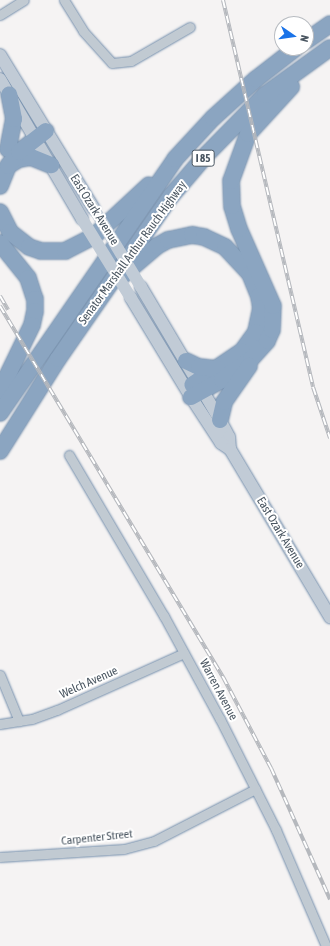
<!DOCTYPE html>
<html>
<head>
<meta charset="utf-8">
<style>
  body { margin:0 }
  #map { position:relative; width:330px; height:946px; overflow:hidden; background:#f5f3f3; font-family:"Asap Condensed",sans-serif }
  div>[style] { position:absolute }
  .roads { filter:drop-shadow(0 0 1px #7690ad) drop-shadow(0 0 1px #7690ad) }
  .minor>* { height:9px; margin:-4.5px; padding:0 4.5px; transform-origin:4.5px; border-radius:4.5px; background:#c1cad2 }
  .secondary>* { height:12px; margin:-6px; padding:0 6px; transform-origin:6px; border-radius:6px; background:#c1cbd6 }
  .motorway>* { height:16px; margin:-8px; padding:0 8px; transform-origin:8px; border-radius:8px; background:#8ba5c1 }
  .rail>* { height:4px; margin-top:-2px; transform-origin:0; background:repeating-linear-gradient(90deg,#fff 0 8px,#b5b8bd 0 16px); box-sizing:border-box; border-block:1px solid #b5b8bd }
  .secondary-bridge>* { height:12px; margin:-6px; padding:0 6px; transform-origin:6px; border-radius:6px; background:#c1cbd6 }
  span { translate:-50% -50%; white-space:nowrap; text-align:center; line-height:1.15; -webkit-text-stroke:4px #fff; paint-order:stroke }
  .shield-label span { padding:1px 3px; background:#fff; border:1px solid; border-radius:3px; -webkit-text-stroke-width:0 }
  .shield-label { font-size:11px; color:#4a5661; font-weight:700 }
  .street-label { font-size:12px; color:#4a5661 }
  .north { position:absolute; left:274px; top:16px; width:40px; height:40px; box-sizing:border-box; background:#fff; border:1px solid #b7bbc0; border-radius:50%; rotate:103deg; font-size:11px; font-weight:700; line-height:16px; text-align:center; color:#4a5661 }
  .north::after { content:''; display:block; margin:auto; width:14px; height:18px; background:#1a73e8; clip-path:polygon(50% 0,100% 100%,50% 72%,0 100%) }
</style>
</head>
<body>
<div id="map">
  <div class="roads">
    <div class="minor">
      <i style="left:64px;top:0;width:36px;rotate:58deg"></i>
      <i style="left:83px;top:31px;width:43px;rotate:47.8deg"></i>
      <i style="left:112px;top:63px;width:19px;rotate:-6deg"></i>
      <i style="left:131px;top:61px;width:68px;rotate:-30deg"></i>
      <i style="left:0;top:15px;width:28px;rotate:-32deg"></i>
      <i style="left:69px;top:455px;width:187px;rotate:59.5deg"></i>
      <i style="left:164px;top:616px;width:117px;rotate:61.5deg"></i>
      <i style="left:220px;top:719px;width:124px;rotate:63.2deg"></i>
      <i style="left:276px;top:830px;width:126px;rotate:66.7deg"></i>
      <i style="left:0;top:675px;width:50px;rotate:67.6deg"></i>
      <i style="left:0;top:724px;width:32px;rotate:-9deg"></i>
      <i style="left:32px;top:719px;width:27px;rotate:-20deg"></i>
      <i style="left:57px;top:710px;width:139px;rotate:-24.2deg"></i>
      <i style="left:0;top:857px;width:124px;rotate:-3.7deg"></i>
      <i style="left:124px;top:849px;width:31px;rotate:-15deg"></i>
      <i style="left:154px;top:841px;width:114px;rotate:-27.2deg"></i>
    </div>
    <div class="secondary">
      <i style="left:0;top:55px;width:180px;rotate:58.6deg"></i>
      <i style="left:0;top:79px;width:162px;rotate:59.6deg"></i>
      <i style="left:141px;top:287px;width:155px;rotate:59.3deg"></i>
      <i style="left:220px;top:420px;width:19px;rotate:62deg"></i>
      <i style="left:229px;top:437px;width:12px;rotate:85deg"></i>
      <i style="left:131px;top:298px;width:116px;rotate:58.8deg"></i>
      <i style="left:191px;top:397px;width:55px;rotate:56.9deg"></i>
      <i style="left:221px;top:443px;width:11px;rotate:34deg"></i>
      <i style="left:230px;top:449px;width:196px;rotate:59.2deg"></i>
    </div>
    <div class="motorway">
      <i style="left:306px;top:41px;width:29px;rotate:-35deg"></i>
      <i style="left:8px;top:149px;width:31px;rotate:-79deg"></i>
      <i style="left:14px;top:119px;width:25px;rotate:-101deg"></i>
      <i style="left:11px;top:164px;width:9px;rotate:-32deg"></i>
      <i style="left:19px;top:159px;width:12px;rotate:-9deg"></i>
      <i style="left:31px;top:157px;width:22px;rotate:22deg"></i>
      <i style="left:0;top:186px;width:22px;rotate:-68deg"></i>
      <i style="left:8px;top:166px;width:18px;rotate:-52deg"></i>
      <i style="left:19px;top:152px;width:34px;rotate:-38deg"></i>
      <i style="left:0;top:212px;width:22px;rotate:63deg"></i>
      <i style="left:10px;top:232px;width:24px;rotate:38deg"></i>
      <i style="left:29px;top:247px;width:13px;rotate:18deg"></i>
      <i style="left:41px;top:251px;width:24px"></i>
      <i style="left:65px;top:251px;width:31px;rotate:-27deg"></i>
      <i style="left:93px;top:237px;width:76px;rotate:-42.9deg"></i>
      <i style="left:0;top:243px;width:45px;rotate:51.3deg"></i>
      <i style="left:28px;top:278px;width:22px;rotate:72deg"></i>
      <i style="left:35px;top:299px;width:12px;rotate:90deg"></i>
      <i style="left:35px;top:311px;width:14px;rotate:102deg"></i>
      <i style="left:32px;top:325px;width:73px;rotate:115.9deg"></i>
      <i style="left:122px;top:276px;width:46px;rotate:-40.6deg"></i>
      <i style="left:157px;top:246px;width:13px;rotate:-29deg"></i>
      <i style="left:168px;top:240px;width:25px;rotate:-12deg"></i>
      <i style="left:192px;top:235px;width:12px;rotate:9deg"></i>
      <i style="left:204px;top:237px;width:23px;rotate:25deg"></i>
      <i style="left:225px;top:247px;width:37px;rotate:47deg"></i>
      <i style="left:250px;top:274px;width:24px;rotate:68deg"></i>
      <i style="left:259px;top:296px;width:12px;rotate:81deg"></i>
      <i style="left:261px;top:308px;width:25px;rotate:102deg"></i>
      <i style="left:256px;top:332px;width:24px;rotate:126deg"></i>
      <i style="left:242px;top:351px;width:60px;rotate:145.8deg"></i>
      <i style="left:186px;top:361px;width:14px;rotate:25deg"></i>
      <i style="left:199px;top:367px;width:19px;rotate:6deg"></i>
      <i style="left:191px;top:397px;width:35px;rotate:-29deg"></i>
      <i style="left:222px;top:380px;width:36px;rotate:-36deg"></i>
      <i style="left:251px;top:359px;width:24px;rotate:-48deg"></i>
      <i style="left:267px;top:341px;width:12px;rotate:-66deg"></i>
      <i style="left:272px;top:330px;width:24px;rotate:-88deg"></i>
      <i style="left:273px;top:306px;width:84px;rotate:-113.8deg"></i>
      <i style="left:239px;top:229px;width:24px;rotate:-107deg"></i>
      <i style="left:232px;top:206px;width:25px;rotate:-92deg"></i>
      <i style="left:231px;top:181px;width:50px;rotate:-70.1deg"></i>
      <i style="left:248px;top:134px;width:64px;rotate:-47.5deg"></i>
      <i style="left:0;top:413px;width:308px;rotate:-55.4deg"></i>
      <i style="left:175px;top:159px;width:56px;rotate:-47.2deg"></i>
      <i style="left:213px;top:118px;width:58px;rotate:-42.2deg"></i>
      <i style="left:256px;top:79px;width:51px;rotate:-37.8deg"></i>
      <i style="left:220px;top:420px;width:18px;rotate:-77deg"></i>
      <i style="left:224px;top:402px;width:44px;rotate:-55.2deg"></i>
      <i style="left:0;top:451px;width:109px;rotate:-57.8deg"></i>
      <i style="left:58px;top:359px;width:198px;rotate:-55.3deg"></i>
      <i style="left:171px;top:196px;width:54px;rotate:-49.5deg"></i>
      <i style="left:206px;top:155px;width:84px;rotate:-45.5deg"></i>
      <i style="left:265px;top:95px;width:80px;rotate:-35.9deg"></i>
    </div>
  </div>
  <div class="rail">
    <i style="left:223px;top:0;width:397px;rotate:76.9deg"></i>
    <i style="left:313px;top:387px;width:54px;rotate:71.6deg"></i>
    <i style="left:0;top:296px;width:16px;rotate:60deg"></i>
    <i style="left:0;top:306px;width:433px;rotate:59deg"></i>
    <i style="left:223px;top:677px;width:103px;rotate:62.2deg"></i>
    <i style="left:271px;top:768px;width:144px;rotate:65.8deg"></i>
  </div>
  <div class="secondary-bridge">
    <i style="left:94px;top:209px;width:91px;rotate:58.9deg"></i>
    <i style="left:82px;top:219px;width:93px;rotate:58.2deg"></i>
  </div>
  <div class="shield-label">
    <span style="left:203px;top:158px">I 85</span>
  </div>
  <div class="street-label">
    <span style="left:94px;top:210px;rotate:58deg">East Ozark Avenue</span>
    <span style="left:133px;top:253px;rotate:-54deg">Senator Marshall Arthur Rauch Highway</span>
    <span style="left:280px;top:533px;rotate:59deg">East Ozark Avenue</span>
    <span style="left:89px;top:683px;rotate:-24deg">Welch Avenue</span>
    <span style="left:218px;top:690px;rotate:62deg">Warren Avenue</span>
    <span style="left:97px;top:838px;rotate:-6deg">Carpenter Street</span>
  </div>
  <div class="north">N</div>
</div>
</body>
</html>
